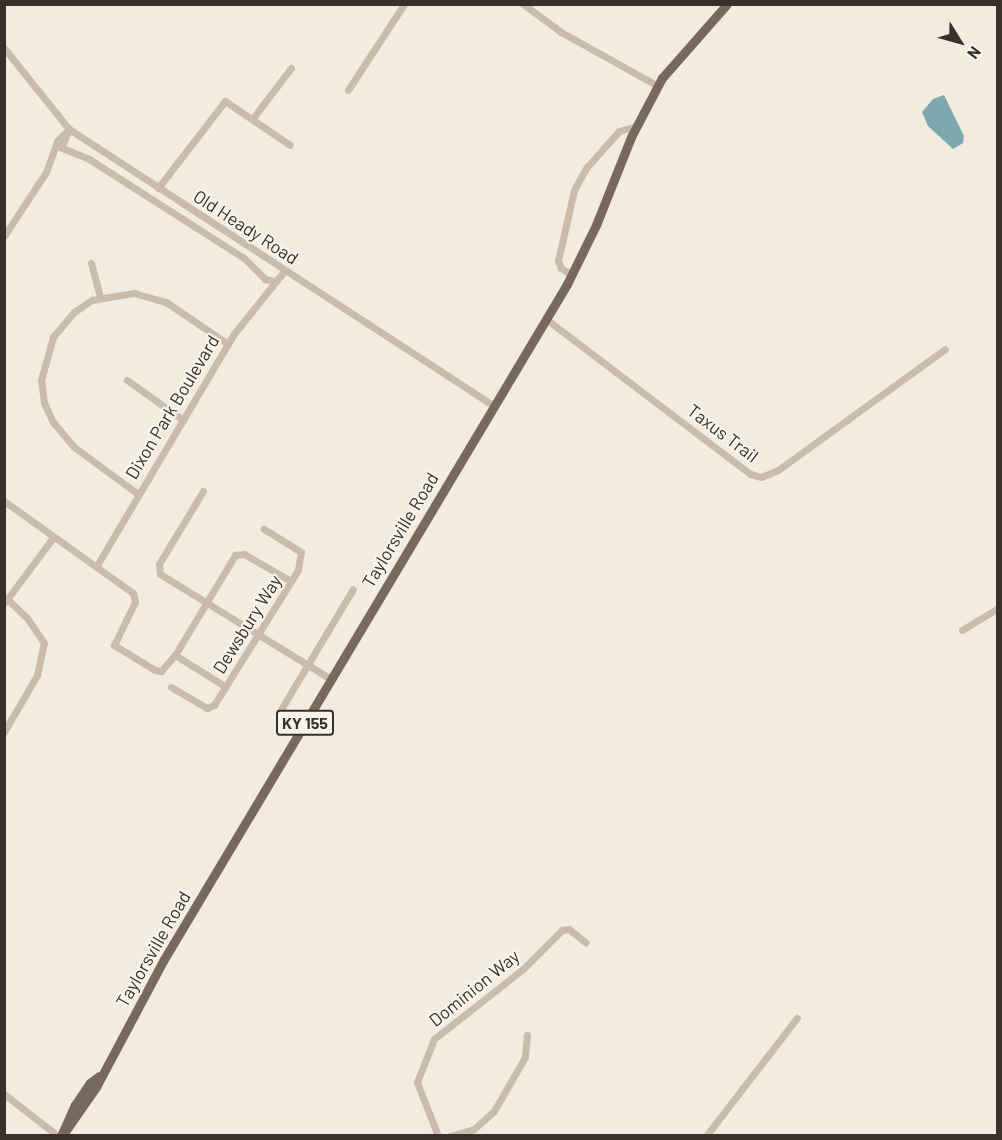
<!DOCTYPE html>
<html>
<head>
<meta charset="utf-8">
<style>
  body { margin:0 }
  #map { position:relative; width:1002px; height:1140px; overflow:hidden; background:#f2ebdf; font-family:Barlow,sans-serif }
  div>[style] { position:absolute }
  .water>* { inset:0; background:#7fa7ae }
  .minor>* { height:7px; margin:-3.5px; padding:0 3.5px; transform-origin:3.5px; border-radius:3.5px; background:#cabcab }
  .major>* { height:9px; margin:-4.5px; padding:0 4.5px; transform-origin:4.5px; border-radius:4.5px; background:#79695c }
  span { translate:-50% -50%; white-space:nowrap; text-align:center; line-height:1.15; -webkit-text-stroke:4.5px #f9f4eb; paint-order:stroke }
  .shield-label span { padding:2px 4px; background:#f9f4eb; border:2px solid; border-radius:4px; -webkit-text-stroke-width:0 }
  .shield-label { font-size:16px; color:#38302a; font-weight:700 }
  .street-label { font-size:18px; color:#38302a }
  .frame { position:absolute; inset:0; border:6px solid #38302a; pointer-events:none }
  .north { position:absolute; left:930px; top:12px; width:60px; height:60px; -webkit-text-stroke:4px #f9f4eb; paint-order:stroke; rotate:127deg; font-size:16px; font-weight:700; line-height:24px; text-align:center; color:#38302a }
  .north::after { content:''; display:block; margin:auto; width:21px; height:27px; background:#38302a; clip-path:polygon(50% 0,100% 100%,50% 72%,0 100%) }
</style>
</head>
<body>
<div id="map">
  <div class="water">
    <i style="clip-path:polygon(944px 95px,964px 136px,963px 143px,953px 149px,928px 126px,922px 112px,933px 99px)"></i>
  </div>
  <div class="minor">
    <i style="left:523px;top:4px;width:47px;rotate:36.4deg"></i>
    <i style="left:561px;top:32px;width:111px;rotate:29.1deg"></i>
    <i style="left:4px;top:48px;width:104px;rotate:51.3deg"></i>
    <i style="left:69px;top:129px;width:507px;rotate:33.09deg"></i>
    <i style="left:348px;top:90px;width:103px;rotate:-56.9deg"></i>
    <i style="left:253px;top:118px;width:63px;rotate:-52.8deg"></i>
    <i style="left:57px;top:146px;width:35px;rotate:22deg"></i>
    <i style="left:89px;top:159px;width:184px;rotate:32.6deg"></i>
    <i style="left:244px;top:258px;width:30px;rotate:45deg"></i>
    <i style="left:265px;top:279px;width:9px;rotate:13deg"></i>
    <i style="left:57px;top:146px;width:5px;rotate:-11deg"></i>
    <i style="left:62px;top:145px;width:17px;rotate:-66deg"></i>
    <i style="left:158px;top:188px;width:110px;rotate:-52.4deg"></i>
    <i style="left:225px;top:101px;width:78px;rotate:34.1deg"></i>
    <i style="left:4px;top:236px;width:77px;rotate:-56.7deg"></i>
    <i style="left:46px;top:172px;width:33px;rotate:-70deg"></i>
    <i style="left:57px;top:141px;width:17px;rotate:-45deg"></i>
    <i style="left:91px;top:263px;width:34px;rotate:75deg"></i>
    <i style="left:572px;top:275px;width:13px;rotate:-148deg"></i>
    <i style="left:561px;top:268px;width:8px;rotate:-113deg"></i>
    <i style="left:558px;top:261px;width:73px;rotate:-77.3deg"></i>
    <i style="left:574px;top:190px;width:26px;rotate:-61deg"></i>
    <i style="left:587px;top:167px;width:48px;rotate:-48.4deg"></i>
    <i style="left:619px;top:131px;width:18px;rotate:-16deg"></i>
    <i style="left:546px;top:319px;width:256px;rotate:37.2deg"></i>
    <i style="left:750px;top:474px;width:11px;rotate:15deg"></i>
    <i style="left:761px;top:477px;width:18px;rotate:-22deg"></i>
    <i style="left:778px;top:470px;width:206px;rotate:-35.9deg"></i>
    <i style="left:127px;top:380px;width:69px;rotate:35.5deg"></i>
    <i style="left:203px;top:491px;width:85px;rotate:121.1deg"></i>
    <i style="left:159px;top:564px;width:10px;rotate:84deg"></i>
    <i style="left:160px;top:574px;width:201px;rotate:31.6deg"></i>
    <i style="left:138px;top:494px;width:79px;rotate:-143.7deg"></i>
    <i style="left:74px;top:447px;width:33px;rotate:-130deg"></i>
    <i style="left:53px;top:422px;width:21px;rotate:-115deg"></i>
    <i style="left:44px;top:403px;width:23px;rotate:-97deg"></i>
    <i style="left:41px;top:380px;width:45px;rotate:-74.4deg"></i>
    <i style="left:53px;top:337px;width:33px;rotate:-50deg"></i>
    <i style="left:74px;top:312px;width:22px;rotate:-34deg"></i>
    <i style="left:92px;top:300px;width:43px;rotate:-9.5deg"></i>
    <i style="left:134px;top:293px;width:33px;rotate:16deg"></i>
    <i style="left:166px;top:302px;width:75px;rotate:34.1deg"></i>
    <i style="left:4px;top:501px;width:158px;rotate:35.5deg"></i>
    <i style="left:133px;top:593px;width:9px;rotate:77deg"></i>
    <i style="left:135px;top:602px;width:48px;rotate:116deg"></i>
    <i style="left:114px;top:645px;width:48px;rotate:31.4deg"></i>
    <i style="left:155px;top:670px;width:6px;rotate:9deg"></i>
    <i style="left:161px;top:671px;width:21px;rotate:-49deg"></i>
    <i style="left:175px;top:655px;width:117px;rotate:-59deg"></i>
    <i style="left:235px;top:555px;width:9px;rotate:-6deg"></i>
    <i style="left:244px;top:554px;width:54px;rotate:29.9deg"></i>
    <i style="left:96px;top:567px;width:269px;rotate:-59.4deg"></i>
    <i style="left:233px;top:335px;width:83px;rotate:-51.3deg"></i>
    <i style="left:5px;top:602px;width:79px;rotate:-53.3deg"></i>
    <i style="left:962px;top:630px;width:42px;rotate:-31.4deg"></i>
    <i style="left:175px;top:655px;width:60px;rotate:32.1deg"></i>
    <i style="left:171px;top:687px;width:42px;rotate:30.3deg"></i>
    <i style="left:207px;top:708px;width:8px;rotate:-23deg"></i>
    <i style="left:214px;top:705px;width:159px;rotate:-58.1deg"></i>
    <i style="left:298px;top:570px;width:18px;rotate:-81deg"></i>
    <i style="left:301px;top:552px;width:44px;rotate:-148.1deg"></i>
    <i style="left:280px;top:711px;width:142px;rotate:-59.1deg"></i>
    <i style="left:4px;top:732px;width:66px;rotate:-59.9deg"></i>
    <i style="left:37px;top:675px;width:33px;rotate:-78deg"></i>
    <i style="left:44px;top:643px;width:30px;rotate:-124deg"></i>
    <i style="left:27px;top:618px;width:28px;rotate:-136deg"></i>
    <i style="left:4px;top:1094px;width:68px;rotate:37.9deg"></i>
    <i style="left:438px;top:1136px;width:58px;rotate:-111.3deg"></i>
    <i style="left:417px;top:1082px;width:46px;rotate:-68.4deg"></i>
    <i style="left:434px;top:1039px;width:113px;rotate:-38.2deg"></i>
    <i style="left:523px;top:969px;width:55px;rotate:-45deg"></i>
    <i style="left:562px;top:930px;width:7px;rotate:-8deg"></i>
    <i style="left:569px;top:929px;width:21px;rotate:39deg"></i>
    <i style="left:450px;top:1136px;width:25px;rotate:-16deg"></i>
    <i style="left:474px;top:1129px;width:27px;rotate:-42deg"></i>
    <i style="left:494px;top:1111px;width:62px;rotate:-60.1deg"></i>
    <i style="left:525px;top:1057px;width:22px;rotate:-85deg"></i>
    <i style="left:706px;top:1136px;width:149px;rotate:-52.4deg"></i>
  </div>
  <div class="major">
    <i style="left:61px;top:1136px;width:34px;rotate:-66deg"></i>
    <i style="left:75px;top:1105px;width:27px;rotate:-56deg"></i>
    <i style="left:90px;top:1083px;width:11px;rotate:-38deg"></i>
    <i style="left:62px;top:1136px;width:60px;rotate:-55.2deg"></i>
    <i style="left:96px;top:1087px;width:143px;rotate:-62deg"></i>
    <i style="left:163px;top:961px;width:788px;rotate:-59.17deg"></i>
    <i style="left:567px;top:284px;width:66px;rotate:-63.8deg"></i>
    <i style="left:596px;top:225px;width:95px;rotate:-68.3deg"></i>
    <i style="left:631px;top:137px;width:67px;rotate:-62.3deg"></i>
    <i style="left:662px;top:78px;width:98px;rotate:-48.7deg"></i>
  </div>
  <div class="shield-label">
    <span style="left:305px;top:723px">KY 155</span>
  </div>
  <div class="street-label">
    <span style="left:246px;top:227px;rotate:33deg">Old Heady Road</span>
    <span style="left:172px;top:407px;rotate:-59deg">Dixon Park Boulevard</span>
    <span style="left:723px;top:433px;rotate:37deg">Taxus Trail</span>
    <span style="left:400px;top:530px;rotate:-59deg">Taylorsville Road</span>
    <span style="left:247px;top:624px;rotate:-58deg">Dewsbury Way</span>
    <span style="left:153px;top:949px;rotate:-60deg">Taylorsville Road</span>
    <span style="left:474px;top:988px;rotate:-39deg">Dominion Way</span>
  </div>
  <div class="frame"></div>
  <div class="north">N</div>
</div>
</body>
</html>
